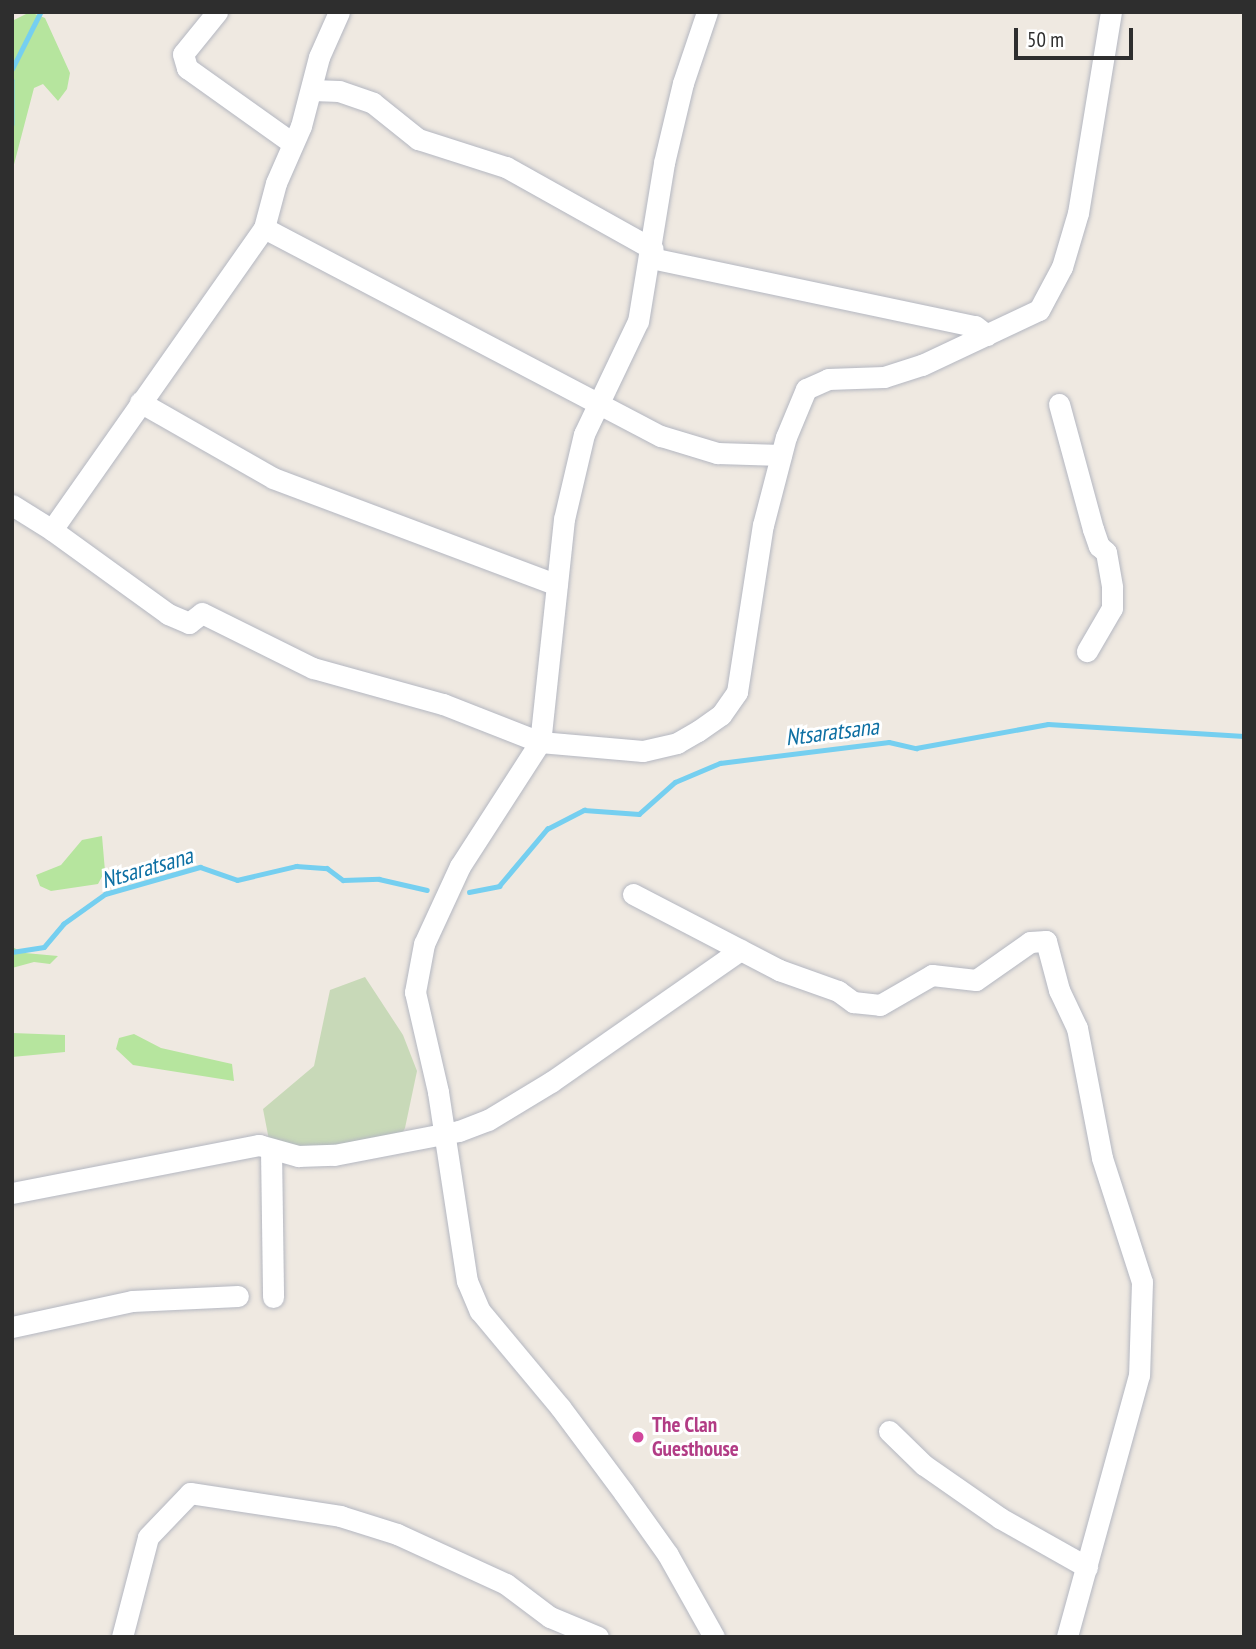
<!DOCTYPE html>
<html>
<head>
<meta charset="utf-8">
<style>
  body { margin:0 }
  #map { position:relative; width:1256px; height:1649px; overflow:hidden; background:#efe9e1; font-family:"PT Sans Narrow",sans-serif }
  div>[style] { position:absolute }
  .green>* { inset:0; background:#b6e59e }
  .cemetery>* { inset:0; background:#c8d9b8 }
  .stream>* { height:4.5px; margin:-2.25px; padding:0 2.25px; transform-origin:2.25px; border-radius:2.25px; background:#75cff0 }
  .roads { filter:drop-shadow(0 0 2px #b4b7c1) drop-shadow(0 0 2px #b4b7c1) }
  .minor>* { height:21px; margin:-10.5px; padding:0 10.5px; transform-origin:10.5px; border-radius:10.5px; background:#fff }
  .dots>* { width:19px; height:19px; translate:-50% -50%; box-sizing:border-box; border:4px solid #fff; border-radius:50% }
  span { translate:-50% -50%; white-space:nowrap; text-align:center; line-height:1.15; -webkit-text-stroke:6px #fff; paint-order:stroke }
  .hotel-label { font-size:21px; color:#b23c85; font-weight:700 }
  .left { translate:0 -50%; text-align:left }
  .water-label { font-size:23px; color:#0d6fa3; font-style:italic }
  .frame { position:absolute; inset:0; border:14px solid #2e2e2e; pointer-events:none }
  .scale { position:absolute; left:1014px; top:28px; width:119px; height:32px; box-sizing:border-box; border:4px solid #2e2e2e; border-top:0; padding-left:9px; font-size:21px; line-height:24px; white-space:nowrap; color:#2e2e2e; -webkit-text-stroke:5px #fff; paint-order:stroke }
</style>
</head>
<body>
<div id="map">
  <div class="green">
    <i style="clip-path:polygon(30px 12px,45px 18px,70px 73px,67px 89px,58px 101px,43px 84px,34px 88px,12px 172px,12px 21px)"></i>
    <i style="clip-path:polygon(102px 836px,105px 871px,98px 884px,51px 891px,40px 886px,36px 875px,61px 865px,82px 840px)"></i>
    <i style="clip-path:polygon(12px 947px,25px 953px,58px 956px,50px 964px,34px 962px,12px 968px)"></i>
    <i style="clip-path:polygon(12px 1033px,65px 1035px,65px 1052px,12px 1057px)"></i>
    <i style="clip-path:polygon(134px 1034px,161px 1048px,232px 1064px,234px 1081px,133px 1065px,116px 1049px,119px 1038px)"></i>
  </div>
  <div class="cemetery">
    <i style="clip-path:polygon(365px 977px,403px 1035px,417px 1071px,405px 1128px,399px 1139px,323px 1152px,269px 1140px,263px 1109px,314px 1066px,330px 990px)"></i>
  </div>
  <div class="stream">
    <i style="left:12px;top:69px;width:63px;rotate:-63.4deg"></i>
    <i style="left:12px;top:80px;width:44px;rotate:90deg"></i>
    <i style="left:469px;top:892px;width:31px;rotate:-11deg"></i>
    <i style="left:499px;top:886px;width:75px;rotate:-49.9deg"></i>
    <i style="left:547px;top:829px;width:42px;rotate:-27.2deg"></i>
    <i style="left:584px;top:810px;width:55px;rotate:4.2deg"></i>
    <i style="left:639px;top:814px;width:48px;rotate:-41.6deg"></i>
    <i style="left:675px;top:782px;width:49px;rotate:-22.9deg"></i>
    <i style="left:720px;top:763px;width:170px;rotate:-7.1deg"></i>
    <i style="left:889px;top:742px;width:28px;rotate:13deg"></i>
    <i style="left:916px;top:748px;width:134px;rotate:-10.3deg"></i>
    <i style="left:1048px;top:724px;width:196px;rotate:3.5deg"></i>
    <i style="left:12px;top:952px;width:32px;rotate:-9deg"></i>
    <i style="left:44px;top:947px;width:30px;rotate:-50deg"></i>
    <i style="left:63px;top:924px;width:52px;rotate:-35.5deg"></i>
    <i style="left:105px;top:894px;width:99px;rotate:-15.9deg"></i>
    <i style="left:200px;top:867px;width:39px;rotate:19deg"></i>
    <i style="left:237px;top:880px;width:61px;rotate:-13.3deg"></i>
    <i style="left:296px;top:866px;width:31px;rotate:4deg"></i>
    <i style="left:327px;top:868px;width:20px;rotate:37deg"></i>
    <i style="left:343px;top:880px;width:36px;rotate:-2deg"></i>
    <i style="left:379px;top:879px;width:49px;rotate:12.9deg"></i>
  </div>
  <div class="roads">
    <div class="minor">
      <i style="left:217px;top:12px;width:54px;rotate:129deg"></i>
      <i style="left:183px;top:54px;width:15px;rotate:74deg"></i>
      <i style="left:187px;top:68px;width:129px;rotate:35.5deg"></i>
      <i style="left:339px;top:12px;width:49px;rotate:114deg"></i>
      <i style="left:319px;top:57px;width:71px;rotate:104.6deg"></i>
      <i style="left:301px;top:126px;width:62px;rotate:113.7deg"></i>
      <i style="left:276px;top:183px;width:47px;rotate:104.9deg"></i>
      <i style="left:264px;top:228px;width:369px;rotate:125.1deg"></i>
      <i style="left:52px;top:530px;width:143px;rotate:35.9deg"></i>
      <i style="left:168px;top:614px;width:23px;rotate:23deg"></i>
      <i style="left:189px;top:623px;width:16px;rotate:-38deg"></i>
      <i style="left:202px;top:613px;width:124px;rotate:26.4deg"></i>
      <i style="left:313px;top:668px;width:135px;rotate:15.5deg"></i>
      <i style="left:443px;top:704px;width:104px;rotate:21.4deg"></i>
      <i style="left:540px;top:742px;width:103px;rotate:5deg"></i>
      <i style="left:643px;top:751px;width:35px;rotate:-13deg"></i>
      <i style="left:677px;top:743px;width:24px;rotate:-30deg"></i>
      <i style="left:698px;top:731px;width:28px;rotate:-35deg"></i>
      <i style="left:721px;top:715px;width:28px;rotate:-55deg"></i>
      <i style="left:737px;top:692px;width:169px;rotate:-81.2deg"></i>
      <i style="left:763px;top:525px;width:91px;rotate:-75.4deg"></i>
      <i style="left:786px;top:437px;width:52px;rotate:-67.4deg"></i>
      <i style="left:806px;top:389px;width:24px;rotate:-24deg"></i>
      <i style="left:828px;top:379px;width:56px;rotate:-2deg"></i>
      <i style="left:884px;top:377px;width:40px;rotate:-18deg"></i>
      <i style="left:922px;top:365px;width:129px;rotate:-25.2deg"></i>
      <i style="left:1039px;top:310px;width:49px;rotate:-61.9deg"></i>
      <i style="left:1062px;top:267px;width:56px;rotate:-73.5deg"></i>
      <i style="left:1078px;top:213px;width:204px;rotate:-80.7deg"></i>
      <i style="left:707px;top:12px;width:75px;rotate:108.7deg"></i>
      <i style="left:683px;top:83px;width:82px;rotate:103.4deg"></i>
      <i style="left:664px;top:163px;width:160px;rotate:99.3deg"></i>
      <i style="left:638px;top:321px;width:125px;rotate:115.5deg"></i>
      <i style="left:584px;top:434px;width:87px;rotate:103.2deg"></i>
      <i style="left:564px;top:519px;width:224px;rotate:96.1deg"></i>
      <i style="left:540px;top:742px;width:148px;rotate:122.8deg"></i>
      <i style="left:460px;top:866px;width:86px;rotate:114.8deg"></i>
      <i style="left:424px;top:944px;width:49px;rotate:100.6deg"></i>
      <i style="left:415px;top:992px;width:103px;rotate:77deg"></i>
      <i style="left:438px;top:1092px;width:191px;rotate:81.3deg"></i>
      <i style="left:467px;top:1281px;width:33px;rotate:67deg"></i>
      <i style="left:480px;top:1311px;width:125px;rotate:50.2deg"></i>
      <i style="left:560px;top:1407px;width:107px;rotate:53.3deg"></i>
      <i style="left:624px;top:1493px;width:76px;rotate:54.6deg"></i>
      <i style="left:668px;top:1555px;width:94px;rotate:60.7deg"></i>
      <i style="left:312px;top:90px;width:27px;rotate:2deg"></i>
      <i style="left:339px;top:91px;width:36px;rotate:19deg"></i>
      <i style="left:373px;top:103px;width:58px;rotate:38.7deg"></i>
      <i style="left:418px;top:139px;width:92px;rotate:17.7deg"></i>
      <i style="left:506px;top:167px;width:168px;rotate:29.2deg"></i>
      <i style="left:264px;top:228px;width:448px;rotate:27.7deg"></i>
      <i style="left:661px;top:436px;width:59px;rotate:16.9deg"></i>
      <i style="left:717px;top:453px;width:64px;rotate:1.8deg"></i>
      <i style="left:651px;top:258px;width:331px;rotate:11.9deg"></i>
      <i style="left:975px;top:326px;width:15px;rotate:37deg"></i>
      <i style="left:140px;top:402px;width:153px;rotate:29.7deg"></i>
      <i style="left:273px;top:478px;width:303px;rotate:20.6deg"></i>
      <i style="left:1059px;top:404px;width:130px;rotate:74.8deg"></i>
      <i style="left:1093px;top:529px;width:18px;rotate:71deg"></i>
      <i style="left:1099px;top:546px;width:9px;rotate:41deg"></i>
      <i style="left:1106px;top:552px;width:36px;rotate:80deg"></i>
      <i style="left:1112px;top:587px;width:21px;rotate:90deg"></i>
      <i style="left:1112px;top:608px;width:50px;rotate:120.2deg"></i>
      <i style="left:12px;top:505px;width:47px;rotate:32deg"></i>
      <i style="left:633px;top:894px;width:165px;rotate:27.5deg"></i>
      <i style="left:779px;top:970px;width:63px;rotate:19.6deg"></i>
      <i style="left:838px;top:991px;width:19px;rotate:36deg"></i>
      <i style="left:853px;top:1002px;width:27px;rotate:6deg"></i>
      <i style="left:880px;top:1005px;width:60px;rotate:-30deg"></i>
      <i style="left:932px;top:975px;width:44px;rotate:6.5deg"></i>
      <i style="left:976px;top:980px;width:66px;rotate:-35.1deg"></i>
      <i style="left:1030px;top:942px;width:16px;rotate:-4deg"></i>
      <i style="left:1046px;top:941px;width:51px;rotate:75.1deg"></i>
      <i style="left:1059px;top:990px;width:42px;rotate:64.7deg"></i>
      <i style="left:1077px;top:1028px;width:132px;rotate:79.1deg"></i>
      <i style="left:1102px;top:1158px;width:130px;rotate:72.1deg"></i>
      <i style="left:1142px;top:1282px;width:93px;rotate:91.8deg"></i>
      <i style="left:1139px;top:1375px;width:272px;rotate:105.4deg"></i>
      <i style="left:271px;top:1149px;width:148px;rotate:89.2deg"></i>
      <i style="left:12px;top:1193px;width:252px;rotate:-11deg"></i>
      <i style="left:259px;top:1145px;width:41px;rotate:15.8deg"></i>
      <i style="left:298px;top:1156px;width:36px;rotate:-2deg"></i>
      <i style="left:334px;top:1155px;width:127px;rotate:-10.9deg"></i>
      <i style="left:459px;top:1131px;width:31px;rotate:-21deg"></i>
      <i style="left:488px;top:1120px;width:74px;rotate:-31.1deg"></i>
      <i style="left:551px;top:1082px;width:231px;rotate:-34.9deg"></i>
      <i style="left:12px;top:1327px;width:123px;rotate:-12.2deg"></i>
      <i style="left:132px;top:1301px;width:106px;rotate:-2.7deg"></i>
      <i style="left:889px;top:1431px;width:49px;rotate:44.2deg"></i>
      <i style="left:924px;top:1465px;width:93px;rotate:34.9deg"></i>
      <i style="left:1000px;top:1518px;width:100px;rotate:29.4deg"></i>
      <i style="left:122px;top:1637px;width:103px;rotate:-75.4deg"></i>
      <i style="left:148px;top:1537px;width:61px;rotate:-46.3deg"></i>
      <i style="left:190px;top:1493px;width:152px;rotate:8.7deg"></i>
      <i style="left:340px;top:1516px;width:60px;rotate:17.5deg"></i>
      <i style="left:397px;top:1534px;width:120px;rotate:24.6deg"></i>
      <i style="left:506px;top:1584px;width:55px;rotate:36.9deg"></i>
      <i style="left:550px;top:1617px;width:52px;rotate:22.6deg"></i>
    </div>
  </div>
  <div class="dots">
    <i style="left:638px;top:1437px;background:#d1479c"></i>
  </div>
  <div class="hotel-label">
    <span class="left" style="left:652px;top:1437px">The Clan<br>Guesthouse</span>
  </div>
  <div class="water-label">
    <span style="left:832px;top:732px;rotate:-7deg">Ntsaratsana</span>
    <span style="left:147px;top:868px;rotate:-16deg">Ntsaratsana</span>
  </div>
  <div class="frame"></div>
  <div class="scale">50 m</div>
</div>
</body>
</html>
